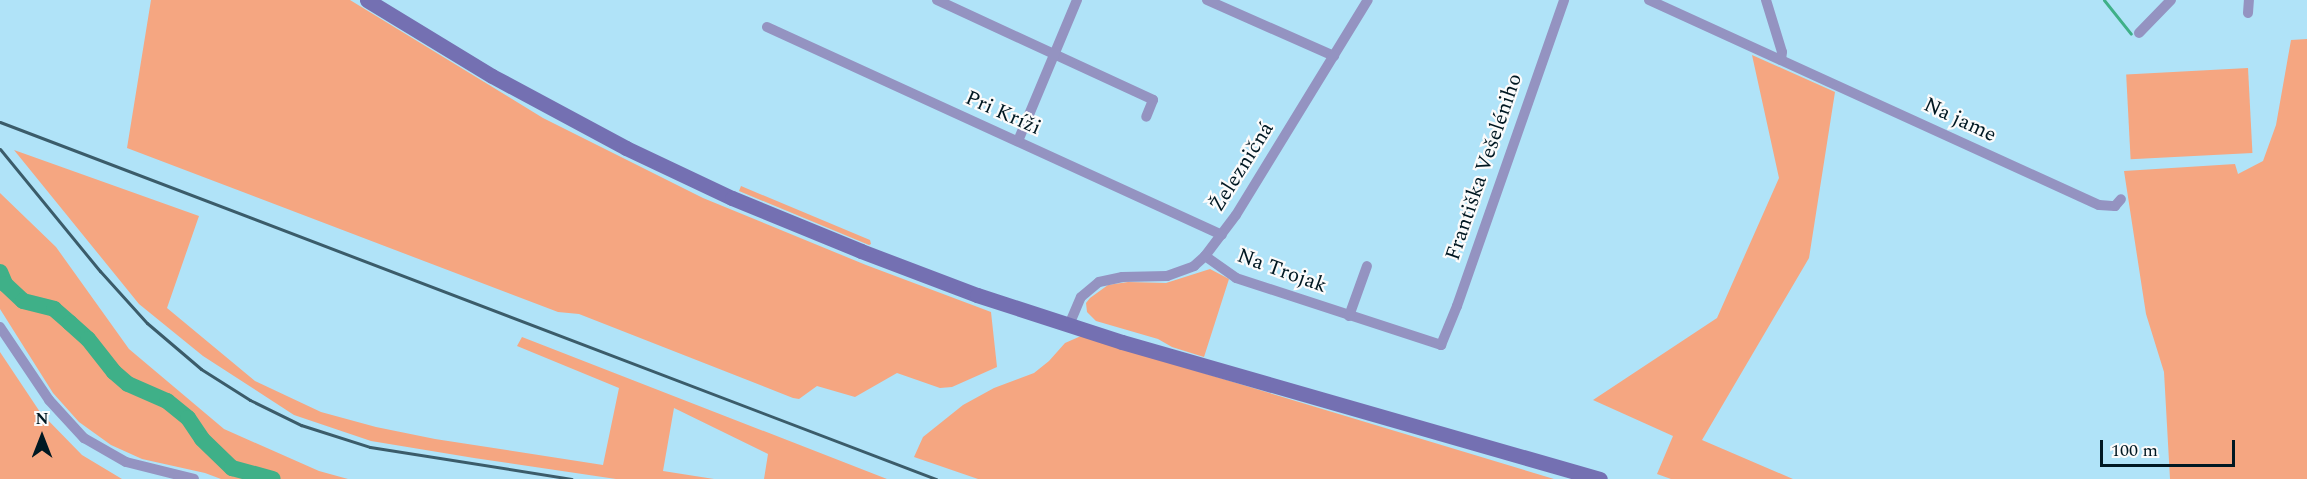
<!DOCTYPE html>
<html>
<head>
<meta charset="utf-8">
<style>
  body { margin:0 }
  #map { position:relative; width:2307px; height:479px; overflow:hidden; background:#b0e3f8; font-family:Spectral,serif }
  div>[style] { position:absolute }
  .green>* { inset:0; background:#f5a681; transform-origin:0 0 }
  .stream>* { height:3px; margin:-1.5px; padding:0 1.5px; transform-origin:1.5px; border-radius:1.5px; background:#3fb088 }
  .river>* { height:16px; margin:-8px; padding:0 8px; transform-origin:8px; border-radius:8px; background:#3fb088 }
  .minor>* { height:10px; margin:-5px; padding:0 5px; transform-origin:5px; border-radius:5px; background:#9493c1 }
  .secondary>* { height:15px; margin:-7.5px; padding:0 7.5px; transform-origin:7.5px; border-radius:7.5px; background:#7470b2 }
  .rail>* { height:3px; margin:-1.5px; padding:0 1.5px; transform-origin:1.5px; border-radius:1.5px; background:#3b5c6a }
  span { translate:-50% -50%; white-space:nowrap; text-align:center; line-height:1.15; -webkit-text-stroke:4.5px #fbfbfb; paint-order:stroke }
  .street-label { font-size:21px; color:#001822 }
  .north { position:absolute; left:12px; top:407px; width:60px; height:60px; -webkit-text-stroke:4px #fbfbfb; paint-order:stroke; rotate:0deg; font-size:16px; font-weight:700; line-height:24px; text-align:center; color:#001822 }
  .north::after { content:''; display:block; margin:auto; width:21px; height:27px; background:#001822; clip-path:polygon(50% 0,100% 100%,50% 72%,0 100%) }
  .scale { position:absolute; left:2100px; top:440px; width:135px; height:27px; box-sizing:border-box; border:3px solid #001822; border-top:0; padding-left:8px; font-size:18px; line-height:21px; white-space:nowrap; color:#001822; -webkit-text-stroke:4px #fbfbfb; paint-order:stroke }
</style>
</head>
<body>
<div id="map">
  <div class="green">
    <i style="clip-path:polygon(151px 0,350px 0,543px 118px,703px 198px,866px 265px,991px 312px,997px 367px,952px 387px,940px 388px,897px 373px,855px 397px,817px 386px,799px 399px,793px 398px,579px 314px,558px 312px,127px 148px)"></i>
    <i style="clip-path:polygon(2307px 39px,2307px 479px,2170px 479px,2164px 372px,2146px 314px,2124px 171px,2235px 164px,2238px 174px,2263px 161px,2276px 125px,2291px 40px)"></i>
    <i style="clip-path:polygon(1752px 55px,1835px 92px,1809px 258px,1702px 440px,1793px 479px,1671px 479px,1657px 474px,1673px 436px,1593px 400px,1717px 318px,1779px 178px)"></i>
    <i style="left:2248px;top:68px;width:85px;height:122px;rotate:87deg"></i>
    <i style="clip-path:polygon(14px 150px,199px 216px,167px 308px,255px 381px,321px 412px,376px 427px,435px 439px,603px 465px,619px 388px,517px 346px,522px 337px,887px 479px,764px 479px,768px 454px,674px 408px,663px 471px,714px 479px,616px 479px,474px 458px,371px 441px,294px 415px,203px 356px,139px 304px)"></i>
    <i style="clip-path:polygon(741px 186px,870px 240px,871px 244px,869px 245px,739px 191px)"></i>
    <i style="clip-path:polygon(0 193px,56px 247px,129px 349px,224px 429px,319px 471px,348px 479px,221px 479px,205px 473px,142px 459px,111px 445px,79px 422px,53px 393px,0 309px)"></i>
    <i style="clip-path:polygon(1210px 269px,1229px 279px,1204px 357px,1172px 347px,1158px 339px,1096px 321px,1087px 312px,1086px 303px,1090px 298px,1108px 285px,1128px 282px,1166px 283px)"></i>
    <i style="clip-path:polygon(1081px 336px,1554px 479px,978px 479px,914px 457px,923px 437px,963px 405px,994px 388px,1034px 373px,1049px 361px,1065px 343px)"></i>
    <i style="clip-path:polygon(0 352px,40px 412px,82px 455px,122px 479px,0 479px)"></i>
  </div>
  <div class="stream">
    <i style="left:2104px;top:0;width:43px;rotate:51.5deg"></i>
  </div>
  <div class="river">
    <i style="left:0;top:272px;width:13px;rotate:67deg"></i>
    <i style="left:5px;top:284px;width:25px;rotate:43deg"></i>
    <i style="left:23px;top:301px;width:32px;rotate:14deg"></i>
    <i style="left:54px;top:309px;width:21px;rotate:41deg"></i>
    <i style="left:70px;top:323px;width:24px;rotate:42deg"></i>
    <i style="left:88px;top:339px;width:42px;rotate:51.8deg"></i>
    <i style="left:114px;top:372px;width:18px;rotate:41deg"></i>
    <i style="left:128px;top:384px;width:43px;rotate:23.6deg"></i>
    <i style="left:167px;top:401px;width:27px;rotate:39deg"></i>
    <i style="left:188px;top:418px;width:25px;rotate:56deg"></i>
    <i style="left:202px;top:439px;width:42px;rotate:44deg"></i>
    <i style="left:232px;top:468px;width:42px;rotate:15deg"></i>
  </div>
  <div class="minor">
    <i style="left:937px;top:0;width:238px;rotate:24.8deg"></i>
    <i style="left:1153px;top:100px;width:18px;rotate:112deg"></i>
    <i style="left:1207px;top:0;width:139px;rotate:23.8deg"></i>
    <i style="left:1649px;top:0;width:494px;rotate:24.5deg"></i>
    <i style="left:2099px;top:205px;width:16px;rotate:4deg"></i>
    <i style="left:2115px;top:206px;width:9px;rotate:-49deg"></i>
    <i style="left:1766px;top:0;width:54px;rotate:72.9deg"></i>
    <i style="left:1782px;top:52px;width:8px;rotate:97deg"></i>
    <i style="left:2248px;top:13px;width:13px;rotate:-86deg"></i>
    <i style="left:767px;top:27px;width:500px;rotate:24.57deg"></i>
    <i style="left:2139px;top:33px;width:46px;rotate:-45.9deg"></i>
    <i style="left:1018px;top:141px;width:153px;rotate:-67.3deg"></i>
    <i style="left:1205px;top:256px;width:38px;rotate:35deg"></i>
    <i style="left:1236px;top:278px;width:216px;rotate:18.1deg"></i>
    <i style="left:1441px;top:345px;width:42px;rotate:-67.7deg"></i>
    <i style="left:1457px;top:306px;width:324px;rotate:-70.7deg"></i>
    <i style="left:1349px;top:316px;width:53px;rotate:-70.2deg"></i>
    <i style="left:1069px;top:325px;width:30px;rotate:-67deg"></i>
    <i style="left:1081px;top:297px;width:23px;rotate:-40deg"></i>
    <i style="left:1099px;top:282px;width:24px;rotate:-12deg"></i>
    <i style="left:1122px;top:277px;width:45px;rotate:-1.3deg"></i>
    <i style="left:1167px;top:276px;width:29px;rotate:-20deg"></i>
    <i style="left:1194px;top:266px;width:15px;rotate:-42deg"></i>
    <i style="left:1205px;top:256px;width:51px;rotate:-52.9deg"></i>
    <i style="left:1236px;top:215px;width:252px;rotate:-58.5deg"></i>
    <i style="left:0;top:327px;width:88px;rotate:56.1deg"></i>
    <i style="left:49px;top:400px;width:52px;rotate:47.4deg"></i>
    <i style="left:84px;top:438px;width:48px;rotate:29.7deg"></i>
    <i style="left:126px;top:462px;width:70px;rotate:14deg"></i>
  </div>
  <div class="secondary">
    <i style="left:367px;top:0;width:146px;rotate:31.3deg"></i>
    <i style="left:492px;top:76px;width:152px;rotate:28.2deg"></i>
    <i style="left:626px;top:148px;width:117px;rotate:25.3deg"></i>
    <i style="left:732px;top:198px;width:139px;rotate:22.3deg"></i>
    <i style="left:861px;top:251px;width:124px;rotate:20.8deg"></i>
    <i style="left:977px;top:295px;width:152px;rotate:18deg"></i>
    <i style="left:1122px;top:342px;width:497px;rotate:16deg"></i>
  </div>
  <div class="rail">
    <i style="left:0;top:122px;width:1002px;rotate:20.88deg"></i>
    <i style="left:0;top:149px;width:158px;rotate:50.7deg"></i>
    <i style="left:100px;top:271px;width:70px;rotate:47.9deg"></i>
    <i style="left:147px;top:323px;width:71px;rotate:40.4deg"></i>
    <i style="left:201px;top:369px;width:58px;rotate:32.3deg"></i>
    <i style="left:250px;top:400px;width:57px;rotate:26.1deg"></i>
    <i style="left:301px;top:425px;width:72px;rotate:17.7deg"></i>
    <i style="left:370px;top:447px;width:204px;rotate:9deg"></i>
  </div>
  <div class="street-label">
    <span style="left:1003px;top:113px;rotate:24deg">Pri Kríži</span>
    <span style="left:1960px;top:120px;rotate:25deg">Na jame</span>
    <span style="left:1242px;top:167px;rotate:-58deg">Železničná</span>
    <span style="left:1484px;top:167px;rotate:-71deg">Františka Vešeléniho</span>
    <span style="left:1282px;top:271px;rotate:20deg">Na Trojak</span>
  </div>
  <div class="north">N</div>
  <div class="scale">100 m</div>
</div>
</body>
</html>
